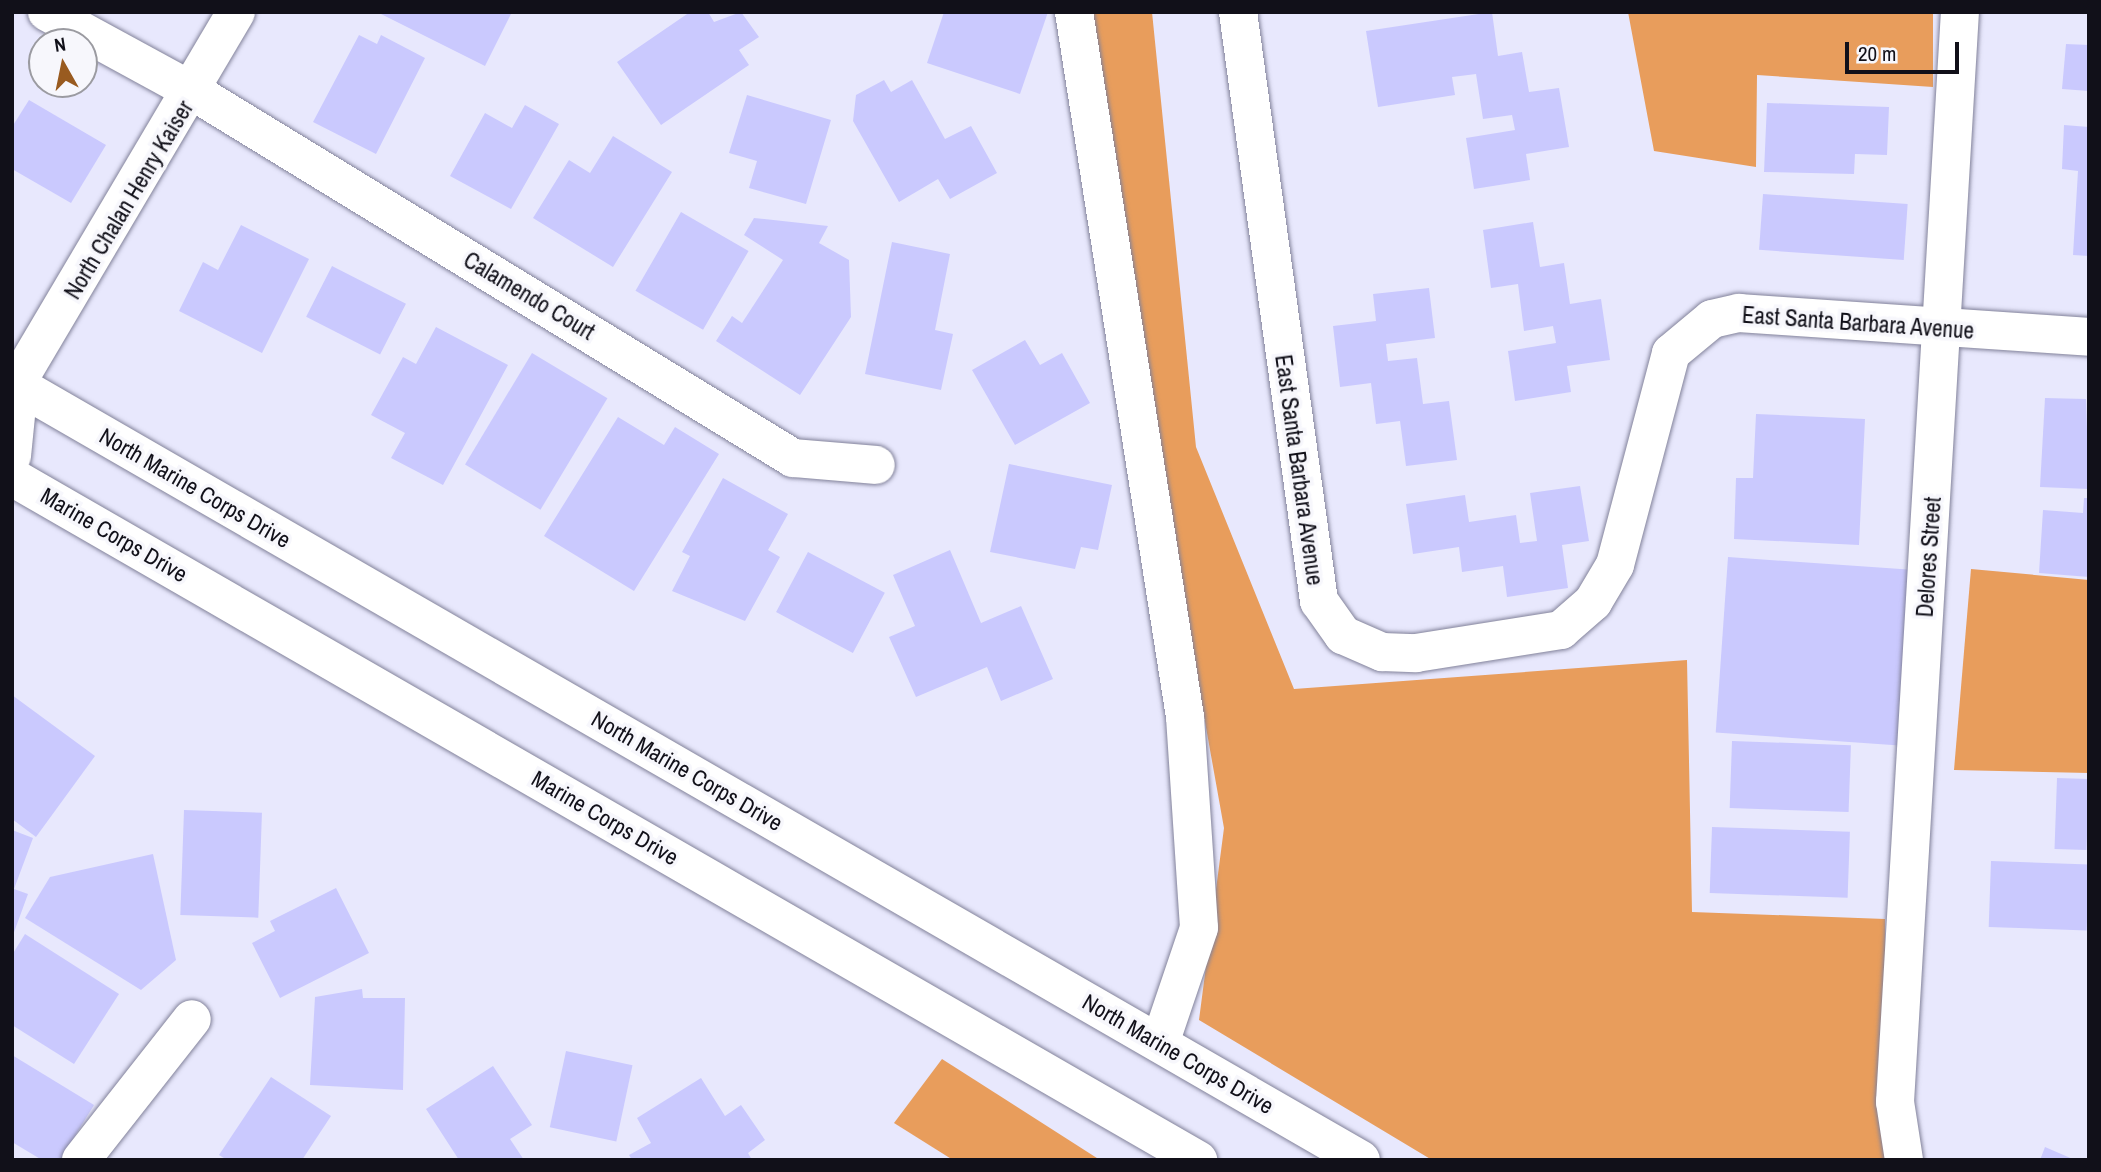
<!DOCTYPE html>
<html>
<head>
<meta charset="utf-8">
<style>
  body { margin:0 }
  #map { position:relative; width:2101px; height:1172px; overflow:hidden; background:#e8e8fd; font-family:"Archivo Narrow",sans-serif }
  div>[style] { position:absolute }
  .forest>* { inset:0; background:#e89d5c }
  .building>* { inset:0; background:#cac9fe; transform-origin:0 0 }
  .roads { filter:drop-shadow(0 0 2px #82829a) drop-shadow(0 0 2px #82829a) }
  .minor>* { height:38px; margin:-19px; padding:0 19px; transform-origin:19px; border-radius:19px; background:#fff }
  .major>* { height:38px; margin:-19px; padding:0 19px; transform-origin:19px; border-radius:19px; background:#fff }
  span { translate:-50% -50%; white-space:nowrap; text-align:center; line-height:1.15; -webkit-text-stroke:7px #f7f7fc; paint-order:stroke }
  .street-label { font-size:23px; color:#111019 }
  .frame { position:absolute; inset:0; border:14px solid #111019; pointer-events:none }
  .north { position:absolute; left:28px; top:28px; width:70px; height:70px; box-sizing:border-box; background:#f7f7fc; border:2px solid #9b9ba1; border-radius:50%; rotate:351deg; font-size:19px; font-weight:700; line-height:28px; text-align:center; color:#111019 }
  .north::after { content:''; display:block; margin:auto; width:24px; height:32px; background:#995b20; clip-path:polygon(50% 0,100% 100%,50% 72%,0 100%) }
  .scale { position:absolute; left:1845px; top:42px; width:114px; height:32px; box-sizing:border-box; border:4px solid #111019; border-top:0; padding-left:9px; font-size:21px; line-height:24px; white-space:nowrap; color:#111019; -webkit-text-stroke:5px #f7f7fc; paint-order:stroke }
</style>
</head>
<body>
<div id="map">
  <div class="forest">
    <i style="clip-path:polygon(1087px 12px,1152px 12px,1196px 447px,1294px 689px,1687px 660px,1692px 912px,1885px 919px,1887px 1160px,1432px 1160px,1199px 1020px,1224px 828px,1141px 364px)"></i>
    <i style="clip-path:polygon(1628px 12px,1933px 12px,1933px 87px,1757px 75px,1756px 167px,1654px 151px)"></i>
    <i style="clip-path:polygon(1971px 569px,2089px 580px,2089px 773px,1954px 770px)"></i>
    <i style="clip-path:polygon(942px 1059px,1100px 1160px,953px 1160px,894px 1123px)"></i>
  </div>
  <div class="building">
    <i style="clip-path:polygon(377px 12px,512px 12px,485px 66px)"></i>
    <i style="clip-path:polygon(690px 12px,708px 12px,714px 22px,741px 12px,759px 37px,739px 50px,749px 65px,661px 125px,617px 62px)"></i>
    <i style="clip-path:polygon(944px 12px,1048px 12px,1020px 94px,927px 63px)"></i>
    <i style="clip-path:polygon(1492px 12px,1498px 56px,1522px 52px,1529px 92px,1559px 88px,1569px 147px,1526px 154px,1530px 180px,1474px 189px,1466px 138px,1515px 130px,1512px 115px,1483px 119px,1476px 74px,1452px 77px,1455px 95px,1378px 107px,1366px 31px)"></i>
    <i style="clip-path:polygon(359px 35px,377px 44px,381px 35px,425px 58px,376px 154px,313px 122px)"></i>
    <i style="clip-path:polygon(2066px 44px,2089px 45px,2089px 91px,2062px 89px)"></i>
    <i style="clip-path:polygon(884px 80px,891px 92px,912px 80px,945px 139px,971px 126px,997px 173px,950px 199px,938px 179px,899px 202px,853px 121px,856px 95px)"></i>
    <i style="clip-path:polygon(747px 95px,831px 120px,806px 204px,749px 188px,757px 161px,729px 153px)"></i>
    <i style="clip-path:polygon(29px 100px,106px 145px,71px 203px,12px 169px,12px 127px)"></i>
    <i style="clip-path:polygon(1767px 103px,1889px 107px,1887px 155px,1855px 154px,1854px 174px,1764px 172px)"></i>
    <i style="clip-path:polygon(525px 105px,559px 124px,511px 209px,450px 176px,485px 113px,512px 128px)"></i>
    <i style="clip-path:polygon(2064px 125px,2089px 127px,2089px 256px,2073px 255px,2078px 171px,2062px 169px)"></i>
    <i style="clip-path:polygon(613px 136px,672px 172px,613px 267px,533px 218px,569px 160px,590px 173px)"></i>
    <i style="left:1763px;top:194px;width:145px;height:56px;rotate:4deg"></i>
    <i style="left:681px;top:212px;width:78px;height:91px;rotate:30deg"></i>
    <i style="clip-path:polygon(754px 218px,828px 226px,819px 243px,849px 260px,851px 317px,800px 395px,716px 341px,732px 316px,742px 323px,783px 260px,744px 235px)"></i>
    <i style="clip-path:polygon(1533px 222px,1540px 267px,1564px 263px,1570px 304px,1601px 299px,1610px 360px,1567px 366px,1571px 392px,1515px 401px,1508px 351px,1556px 343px,1553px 326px,1524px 331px,1518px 284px,1491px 288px,1483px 230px)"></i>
    <i style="clip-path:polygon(241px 225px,309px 259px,262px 353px,179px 311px,203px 262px,218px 270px)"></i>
    <i style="clip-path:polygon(892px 242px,950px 254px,935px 330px,953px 334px,941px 390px,865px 374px)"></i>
    <i style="left:332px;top:266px;width:83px;height:57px;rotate:27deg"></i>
    <i style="clip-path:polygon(1429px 288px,1435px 338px,1386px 344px,1388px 361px,1417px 358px,1423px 404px,1449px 401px,1457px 460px,1406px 466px,1400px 421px,1376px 424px,1371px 383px,1340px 387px,1333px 326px,1376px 321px,1373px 294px)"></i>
    <i style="clip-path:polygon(436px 327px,508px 365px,443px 485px,391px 458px,405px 433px,371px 415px,403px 357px,416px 364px)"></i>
    <i style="clip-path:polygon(1025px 340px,1040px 365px,1062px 353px,1090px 403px,1015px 445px,972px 370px)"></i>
    <i style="left:532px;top:353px;width:88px;height:130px;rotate:31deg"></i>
    <i style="clip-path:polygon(2045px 398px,2086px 399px,2089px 489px,2040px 487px)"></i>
    <i style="clip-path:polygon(1756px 414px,1865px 419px,1859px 545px,1734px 539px,1736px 478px,1753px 478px)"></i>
    <i style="clip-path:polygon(618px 417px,664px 445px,675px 427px,719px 454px,634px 591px,544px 536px)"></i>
    <i style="clip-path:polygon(1009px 464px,1112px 485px,1098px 550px,1081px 547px,1075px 569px,990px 552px)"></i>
    <i style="clip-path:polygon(723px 478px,788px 514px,768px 550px,780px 557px,745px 621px,672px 591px,690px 556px,682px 552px)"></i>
    <i style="clip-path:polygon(1580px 486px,1589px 541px,1562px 545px,1568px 588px,1507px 597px,1503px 566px,1462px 572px,1459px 547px,1413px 554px,1406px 504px,1465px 495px,1469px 522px,1516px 515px,1520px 543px,1537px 541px,1530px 493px)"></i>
    <i style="clip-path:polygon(2084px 498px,2089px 498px,2089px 577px,2039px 573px,2043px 510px,2083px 513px)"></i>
    <i style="clip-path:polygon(950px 550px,981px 623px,1021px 606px,1053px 679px,1001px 701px,987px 667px,916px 697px,889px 637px,915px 626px,893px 575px)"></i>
    <i style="left:808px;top:552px;width:87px;height:68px;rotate:28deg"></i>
    <i style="left:1728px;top:557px;width:184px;height:176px;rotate:4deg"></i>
    <i style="clip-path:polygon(12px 695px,95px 756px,36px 837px,12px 819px)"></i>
    <i style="left:1732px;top:741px;width:119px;height:67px;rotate:2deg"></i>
    <i style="left:2057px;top:778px;width:32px;height:71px;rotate:2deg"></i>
    <i style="left:184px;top:810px;width:78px;height:105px;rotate:2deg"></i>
    <i style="left:1712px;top:827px;width:138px;height:66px;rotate:2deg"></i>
    <i style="clip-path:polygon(12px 830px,33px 838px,14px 889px,28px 894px,13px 935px)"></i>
    <i style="clip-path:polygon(153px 854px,176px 960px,141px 990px,25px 918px,50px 877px)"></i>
    <i style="left:1991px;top:861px;width:98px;height:66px;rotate:2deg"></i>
    <i style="clip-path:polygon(336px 888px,369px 953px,280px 998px,252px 943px,275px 931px,270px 921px)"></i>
    <i style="clip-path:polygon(25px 934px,119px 994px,74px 1064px,12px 1025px,12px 955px)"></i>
    <i style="clip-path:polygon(362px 989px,363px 998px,405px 998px,403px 1090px,310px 1085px,315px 997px)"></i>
    <i style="left:566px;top:1051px;width:68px;height:78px;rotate:12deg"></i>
    <i style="clip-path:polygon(12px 1055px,94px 1105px,60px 1160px,42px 1160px,12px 1142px)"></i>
    <i style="clip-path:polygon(493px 1066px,532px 1125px,510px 1139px,524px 1160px,459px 1160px,426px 1109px)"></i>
    <i style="clip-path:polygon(271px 1077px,331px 1116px,302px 1160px,227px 1160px,219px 1155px)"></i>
    <i style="clip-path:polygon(701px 1078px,725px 1116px,741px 1105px,765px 1140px,748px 1153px,752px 1160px,632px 1160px,629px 1155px,651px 1143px,637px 1118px)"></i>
    <i style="clip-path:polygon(2045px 1147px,2075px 1160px,2040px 1160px)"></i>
  </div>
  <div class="roads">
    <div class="minor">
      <i style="left:47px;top:12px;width:167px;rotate:28.6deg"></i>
      <i style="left:194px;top:92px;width:702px;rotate:31.43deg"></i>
      <i style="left:793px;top:458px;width:83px;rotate:4.8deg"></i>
      <i style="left:1074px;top:12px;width:714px;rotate:81.05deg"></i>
      <i style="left:1185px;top:717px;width:211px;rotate:86.2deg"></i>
      <i style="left:1199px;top:928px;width:121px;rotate:108.7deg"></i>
      <i style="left:1238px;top:12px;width:595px;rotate:82.17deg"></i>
      <i style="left:1319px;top:601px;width:42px;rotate:54.8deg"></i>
      <i style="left:1343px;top:635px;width:43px;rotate:23.6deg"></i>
      <i style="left:1382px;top:652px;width:34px;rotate:2deg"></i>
      <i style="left:1416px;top:653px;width:147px;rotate:-9deg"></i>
      <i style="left:1561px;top:630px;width:43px;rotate:-41.2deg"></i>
      <i style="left:1593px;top:602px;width:43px;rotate:-59.3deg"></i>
      <i style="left:1615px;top:565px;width:219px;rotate:-75.2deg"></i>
      <i style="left:1671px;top:353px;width:53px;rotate:-39.7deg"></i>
      <i style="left:1712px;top:319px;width:28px;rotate:-13deg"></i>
      <i style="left:1739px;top:313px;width:351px;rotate:3.9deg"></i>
      <i style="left:12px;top:391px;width:440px;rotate:-59.4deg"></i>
      <i style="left:12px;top:456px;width:70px;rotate:-84.3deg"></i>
      <i style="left:81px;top:1160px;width:179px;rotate:-51.8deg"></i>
      <i style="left:1904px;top:1160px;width:59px;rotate:-98.8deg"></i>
      <i style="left:1895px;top:1102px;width:1092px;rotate:-86.59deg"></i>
    </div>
    <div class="major">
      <i style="left:12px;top:382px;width:1557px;rotate:29.97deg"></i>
      <i style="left:12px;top:477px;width:1369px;rotate:29.94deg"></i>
    </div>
  </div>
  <div class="street-label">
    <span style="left:129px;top:200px;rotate:-59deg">North Chalan Henry Kaiser</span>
    <span style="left:529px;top:296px;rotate:31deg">Calamendo Court</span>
    <span style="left:1858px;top:323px;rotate:4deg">East Santa Barbara Avenue</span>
    <span style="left:1299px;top:470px;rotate:82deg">East Santa Barbara Avenue</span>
    <span style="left:195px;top:488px;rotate:30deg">North Marine Corps Drive</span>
    <span style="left:114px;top:535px;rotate:30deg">Marine Corps Drive</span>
    <span style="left:1929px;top:557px;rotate:-86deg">Delores Street</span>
    <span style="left:687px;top:771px;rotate:30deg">North Marine Corps Drive</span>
    <span style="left:605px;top:818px;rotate:30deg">Marine Corps Drive</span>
    <span style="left:1178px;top:1054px;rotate:30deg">North Marine Corps Drive</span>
  </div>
  <div class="frame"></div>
  <div class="north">N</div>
  <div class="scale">20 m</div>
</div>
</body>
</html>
